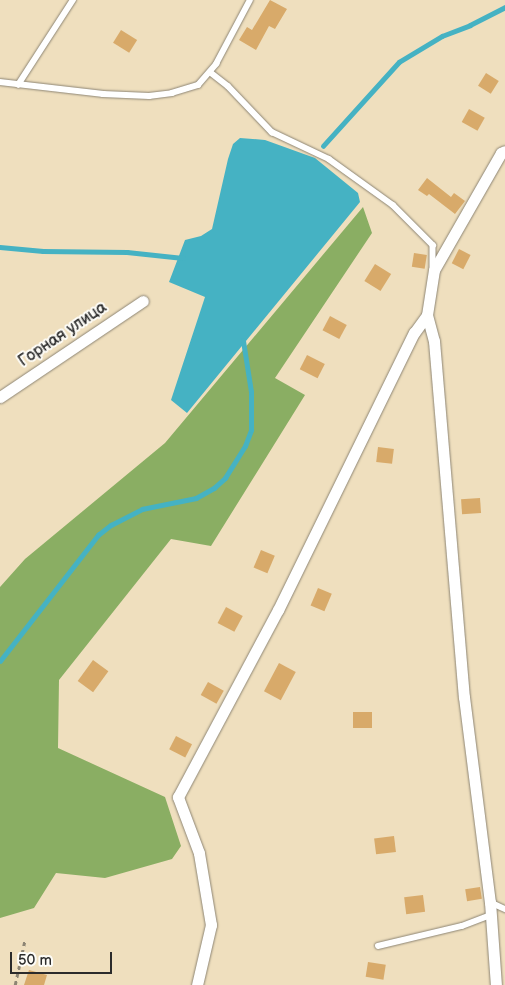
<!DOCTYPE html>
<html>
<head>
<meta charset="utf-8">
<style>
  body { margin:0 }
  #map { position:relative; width:505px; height:985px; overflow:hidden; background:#efdfbe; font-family:"Balsamiq Sans",sans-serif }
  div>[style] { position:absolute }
  .forest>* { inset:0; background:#8aae63 }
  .water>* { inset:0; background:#45b2c3 }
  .stream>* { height:4.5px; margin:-2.25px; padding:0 2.25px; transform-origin:2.25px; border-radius:2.25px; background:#45b2c3 }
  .building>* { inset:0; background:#d8aa6a; transform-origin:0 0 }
  .path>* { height:2.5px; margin-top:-1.25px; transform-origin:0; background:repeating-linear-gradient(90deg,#8d8574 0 4px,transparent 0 8px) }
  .roads { filter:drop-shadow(0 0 1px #8d8574) drop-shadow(0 0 1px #8d8574) }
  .service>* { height:5.5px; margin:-2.75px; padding:0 2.75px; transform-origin:2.75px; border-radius:2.75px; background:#fff }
  .minor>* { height:11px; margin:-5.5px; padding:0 5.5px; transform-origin:5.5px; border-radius:5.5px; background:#fff }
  span { translate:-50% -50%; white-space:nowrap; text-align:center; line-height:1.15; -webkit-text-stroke:4px #fdfcf7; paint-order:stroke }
  .street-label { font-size:16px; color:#2b2b2b }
  .scale { position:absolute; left:10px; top:952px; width:102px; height:22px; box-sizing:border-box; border:2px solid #2b2b2b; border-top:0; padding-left:6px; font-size:15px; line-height:18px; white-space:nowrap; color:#2b2b2b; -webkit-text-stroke:4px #fdfcf7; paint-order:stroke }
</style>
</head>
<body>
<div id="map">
  <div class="forest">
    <i style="clip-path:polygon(363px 207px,372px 233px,275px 378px,305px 395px,211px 546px,171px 539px,59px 680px,58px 748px,165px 797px,181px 846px,172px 859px,105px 878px,56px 873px,34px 908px,0 918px,0 587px,25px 559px,165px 443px)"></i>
  </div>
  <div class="water">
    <i style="clip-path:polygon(240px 138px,265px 140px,315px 158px,358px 193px,360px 202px,187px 413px,171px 400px,205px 297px,169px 282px,185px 240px,201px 236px,212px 229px,228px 159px,233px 144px)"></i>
  </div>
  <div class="stream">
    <i style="left:323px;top:146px;width:113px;rotate:-47.9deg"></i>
    <i style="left:399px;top:62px;width:50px;rotate:-31.2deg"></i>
    <i style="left:442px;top:36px;width:30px;rotate:-21deg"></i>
    <i style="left:470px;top:25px;width:39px;rotate:-27deg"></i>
    <i style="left:0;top:247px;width:43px;rotate:5.3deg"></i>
    <i style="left:43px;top:251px;width:84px;rotate:0.7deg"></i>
    <i style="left:127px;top:252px;width:56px;rotate:6.1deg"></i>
    <i style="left:0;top:661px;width:160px;rotate:-52.1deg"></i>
    <i style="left:98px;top:535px;width:16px;rotate:-38deg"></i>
    <i style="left:111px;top:525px;width:35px;rotate:-27deg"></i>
    <i style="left:142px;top:509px;width:55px;rotate:-11.5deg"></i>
    <i style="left:196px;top:498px;width:21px;rotate:-29deg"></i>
    <i style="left:214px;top:488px;width:15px;rotate:-42deg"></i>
    <i style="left:225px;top:478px;width:38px;rotate:-58deg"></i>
    <i style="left:245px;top:446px;width:17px;rotate:-69deg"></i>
    <i style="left:251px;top:430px;width:38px;rotate:-90deg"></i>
    <i style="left:251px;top:392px;width:52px;rotate:-98.9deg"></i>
  </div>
  <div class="building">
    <i style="clip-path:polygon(270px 0,287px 9px,275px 29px,269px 26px,256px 50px,239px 40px,247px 27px,252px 30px)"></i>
    <i style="left:121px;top:30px;width:19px;height:15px;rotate:32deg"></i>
    <i style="left:486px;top:73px;width:15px;height:15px;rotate:32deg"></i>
    <i style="left:469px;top:109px;width:18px;height:15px;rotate:29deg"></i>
    <i style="clip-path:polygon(427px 178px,451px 197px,454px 193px,465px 201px,455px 214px,429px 194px,427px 196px,418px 190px)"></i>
    <i style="left:459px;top:249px;width:13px;height:16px;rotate:27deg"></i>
    <i style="left:414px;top:253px;width:13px;height:14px;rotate:9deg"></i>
    <i style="left:375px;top:264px;width:19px;height:20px;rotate:32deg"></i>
    <i style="left:330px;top:316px;width:19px;height:16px;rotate:28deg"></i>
    <i style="left:307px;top:355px;width:20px;height:16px;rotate:27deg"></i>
    <i style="left:378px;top:447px;width:16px;height:15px;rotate:7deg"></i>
    <i style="left:480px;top:498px;width:15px;height:19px;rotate:86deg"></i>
    <i style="left:261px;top:550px;width:15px;height:19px;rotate:23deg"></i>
    <i style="left:318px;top:588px;width:15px;height:19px;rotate:23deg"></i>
    <i style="left:226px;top:607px;width:19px;height:18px;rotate:28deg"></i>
    <i style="left:93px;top:660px;width:19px;height:26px;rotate:36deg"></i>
    <i style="left:279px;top:663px;width:19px;height:32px;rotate:28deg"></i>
    <i style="left:208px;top:682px;width:18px;height:15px;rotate:29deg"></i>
    <i style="left:353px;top:712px;width:19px;height:16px"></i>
    <i style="left:176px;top:736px;width:18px;height:15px;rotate:27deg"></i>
    <i style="left:394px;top:836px;width:16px;height:20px;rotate:83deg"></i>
    <i style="left:480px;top:887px;width:12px;height:15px;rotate:81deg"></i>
    <i style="left:423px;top:895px;width:17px;height:19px;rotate:83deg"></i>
    <i style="left:368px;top:962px;width:18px;height:15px;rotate:9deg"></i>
    <i style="clip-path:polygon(29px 970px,47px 975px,44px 985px,24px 985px)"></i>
  </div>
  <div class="path">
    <i style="left:15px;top:985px;width:47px;rotate:-77.7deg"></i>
  </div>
  <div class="roads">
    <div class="service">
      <i style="left:210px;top:72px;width:23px;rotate:38deg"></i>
      <i style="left:228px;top:86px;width:64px;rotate:46.3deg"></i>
      <i style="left:272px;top:132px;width:63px;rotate:25.3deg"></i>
      <i style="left:329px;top:159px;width:79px;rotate:35.7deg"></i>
      <i style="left:393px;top:205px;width:57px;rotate:45deg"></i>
      <i style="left:433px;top:245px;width:21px;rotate:90deg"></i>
      <i style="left:0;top:82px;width:104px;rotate:6.6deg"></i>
      <i style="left:103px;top:94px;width:46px;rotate:2.5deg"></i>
      <i style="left:149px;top:96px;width:23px;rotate:-7deg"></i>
      <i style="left:172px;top:93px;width:27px;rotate:-17deg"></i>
      <i style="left:198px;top:85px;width:28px;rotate:-49deg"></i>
      <i style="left:216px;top:64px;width:72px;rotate:-62deg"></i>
      <i style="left:18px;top:85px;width:101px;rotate:-57.1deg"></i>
      <i style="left:490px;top:902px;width:17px;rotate:25deg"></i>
      <i style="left:378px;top:946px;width:86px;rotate:-13.4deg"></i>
      <i style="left:462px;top:926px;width:31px;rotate:-21deg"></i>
    </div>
    <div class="minor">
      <i style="left:427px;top:315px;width:27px;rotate:75deg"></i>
      <i style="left:434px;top:341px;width:357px;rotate:85.2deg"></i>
      <i style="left:464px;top:697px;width:207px;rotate:82.8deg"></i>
      <i style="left:490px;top:902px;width:83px;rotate:85.9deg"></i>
      <i style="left:0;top:397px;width:172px;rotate:-33.9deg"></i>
      <i style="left:197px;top:985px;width:62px;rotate:-76.9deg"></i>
      <i style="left:211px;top:925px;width:73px;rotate:-99.5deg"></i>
      <i style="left:199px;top:853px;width:60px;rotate:-110.6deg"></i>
      <i style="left:178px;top:797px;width:212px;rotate:-61.9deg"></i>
      <i style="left:278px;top:610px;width:309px;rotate:-63.9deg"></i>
      <i style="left:414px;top:333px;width:22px;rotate:-54deg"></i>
      <i style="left:427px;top:315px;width:46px;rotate:-81.2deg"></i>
      <i style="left:434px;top:270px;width:135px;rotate:-60.2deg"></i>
      <i style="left:501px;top:153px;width:4px;rotate:-27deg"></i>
    </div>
  </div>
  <div class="street-label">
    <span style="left:63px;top:335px;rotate:-34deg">Горная улица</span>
  </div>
  <div class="scale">50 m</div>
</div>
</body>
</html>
